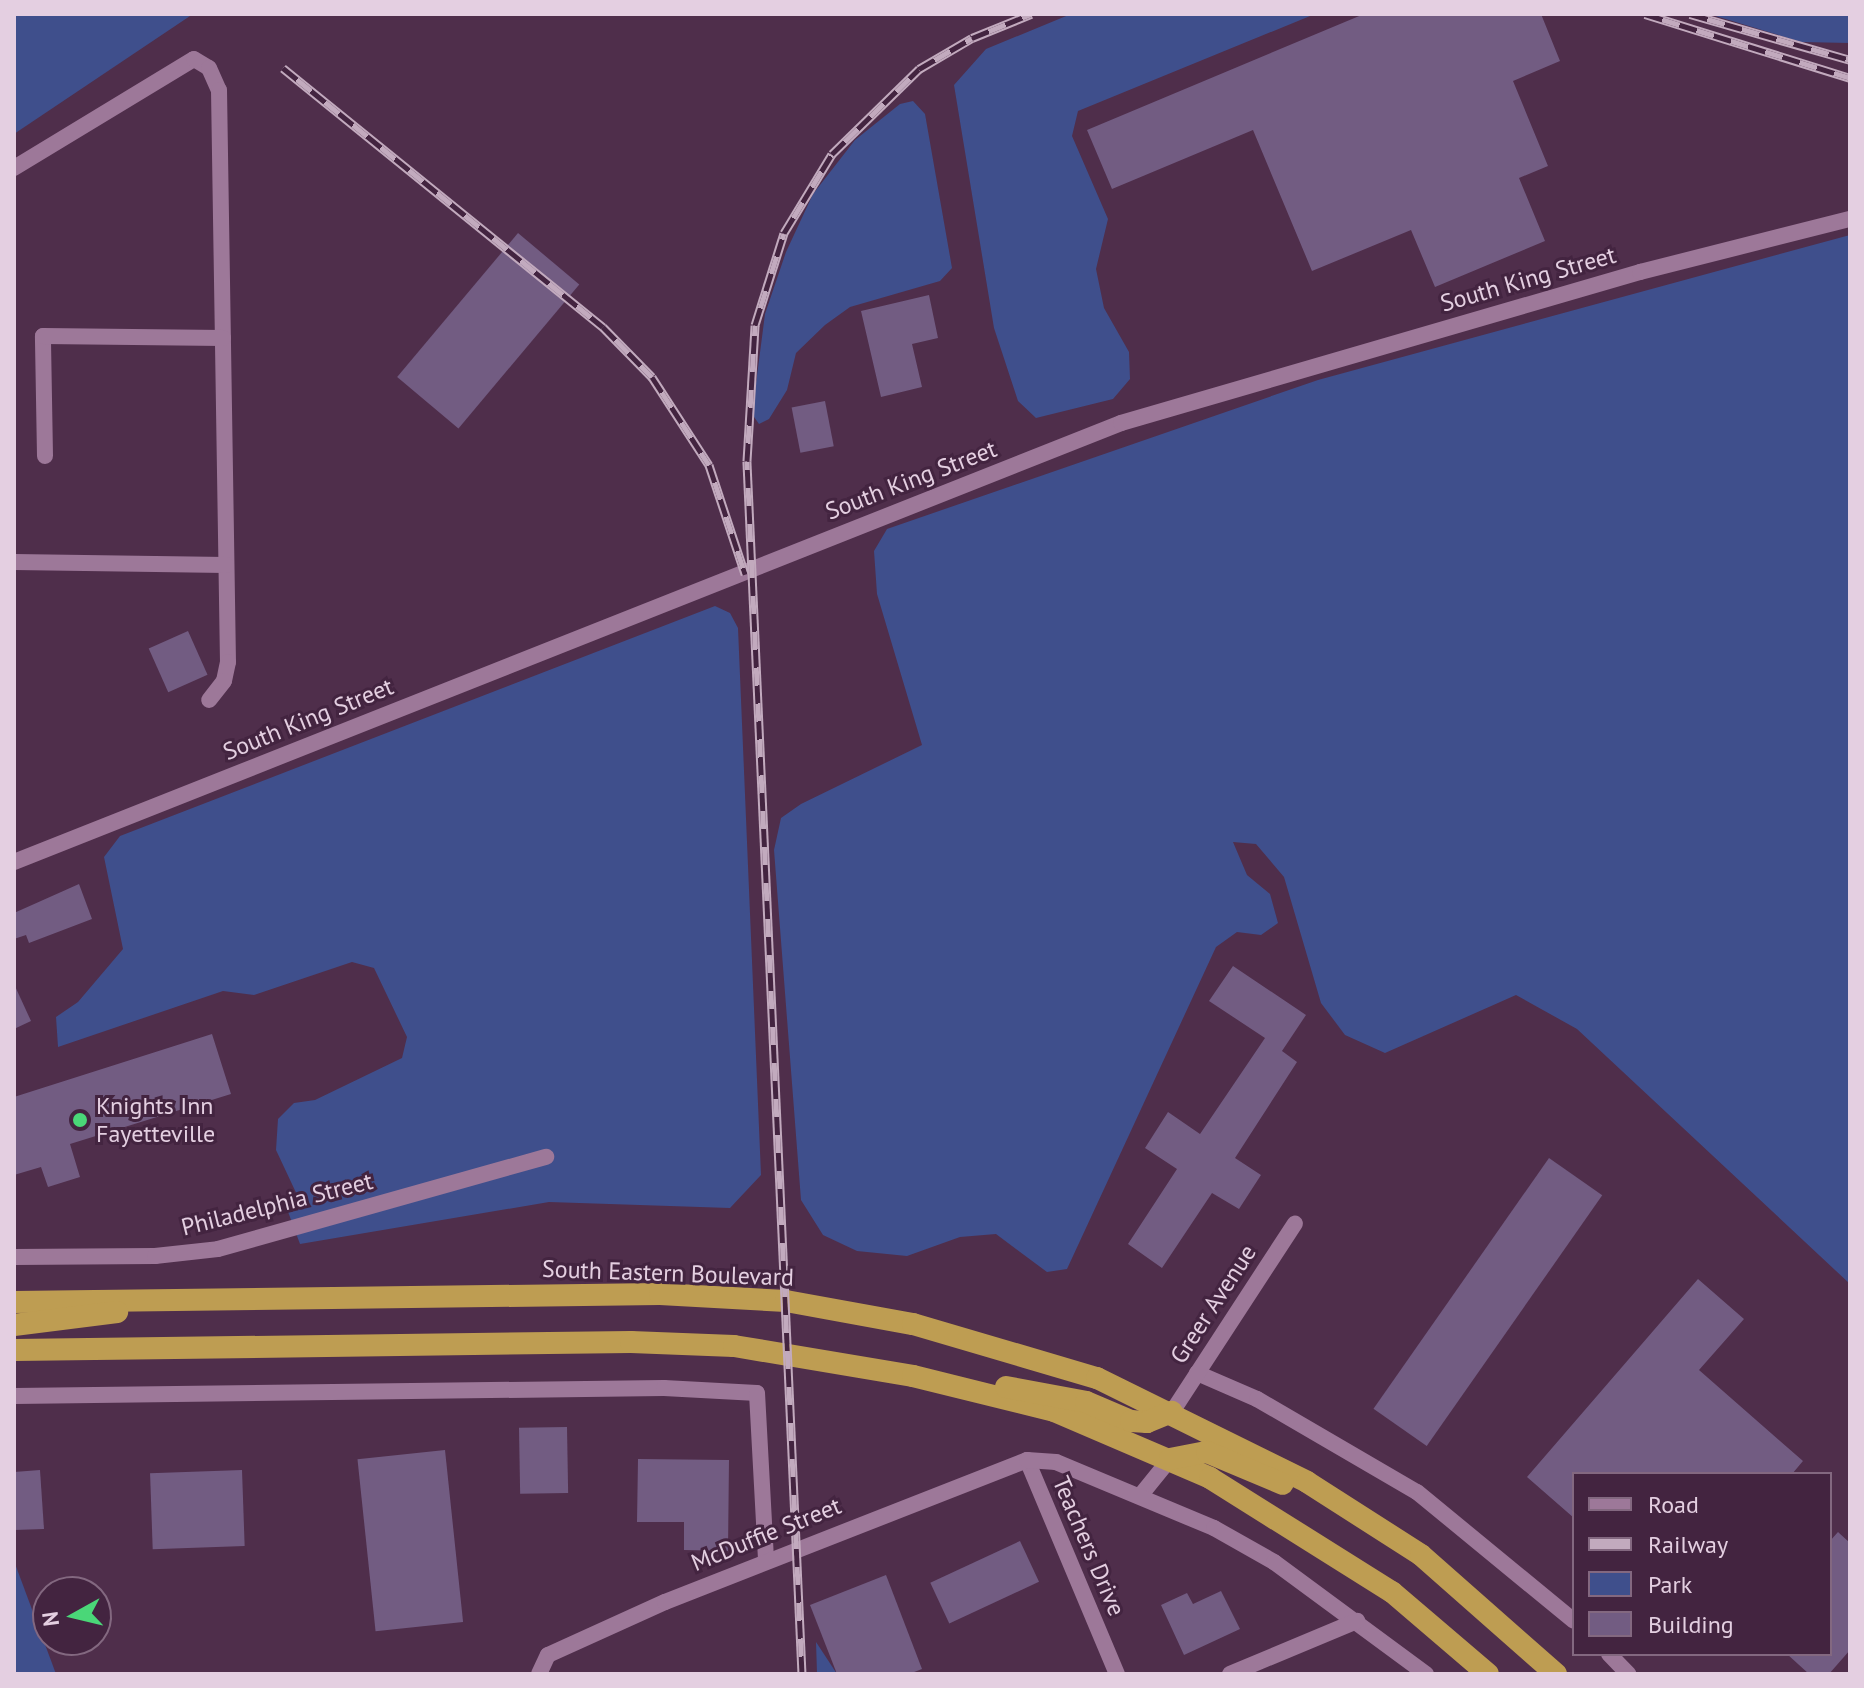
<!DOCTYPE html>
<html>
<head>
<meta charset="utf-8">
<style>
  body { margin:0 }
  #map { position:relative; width:1864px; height:1688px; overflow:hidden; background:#4f2e4b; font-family:"PT Sans",sans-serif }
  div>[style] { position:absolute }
  .green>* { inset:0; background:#3f4f8c }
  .building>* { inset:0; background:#725c82; transform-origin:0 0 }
  .minor>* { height:16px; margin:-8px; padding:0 8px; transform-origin:8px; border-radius:8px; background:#9d7899 }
  .trunk>* { height:22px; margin:-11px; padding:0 11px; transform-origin:11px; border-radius:11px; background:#be9d52 }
  .rail>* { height:9px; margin-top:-4.5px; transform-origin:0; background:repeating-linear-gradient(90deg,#432440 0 18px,#c2aabe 0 36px); box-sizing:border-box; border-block:2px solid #c2aabe }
  .dots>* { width:22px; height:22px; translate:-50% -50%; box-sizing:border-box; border:4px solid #432440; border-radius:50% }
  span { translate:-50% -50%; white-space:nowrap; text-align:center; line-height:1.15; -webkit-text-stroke:6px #432440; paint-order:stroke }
  .street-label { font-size:24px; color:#e4cfe1 }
  .poi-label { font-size:24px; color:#e4cfe1 }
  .left { translate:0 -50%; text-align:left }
  .frame { position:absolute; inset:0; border:16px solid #e4cfe1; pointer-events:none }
  .legend { position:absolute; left:1572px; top:1472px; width:260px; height:184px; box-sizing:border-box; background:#432440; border:2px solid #836880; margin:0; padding:10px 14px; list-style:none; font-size:24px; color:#e4cfe1 }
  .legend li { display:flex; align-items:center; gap:16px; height:40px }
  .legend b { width:40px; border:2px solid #836880 }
  .north { position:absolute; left:32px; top:1576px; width:80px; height:80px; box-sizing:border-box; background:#432440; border:2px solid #836880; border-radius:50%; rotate:262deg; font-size:22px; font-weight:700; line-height:32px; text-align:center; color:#e4cfe1 }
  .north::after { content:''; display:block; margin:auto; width:28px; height:36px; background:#4ad778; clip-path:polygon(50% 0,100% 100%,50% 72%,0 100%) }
</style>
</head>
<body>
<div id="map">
  <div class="green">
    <i style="clip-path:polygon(14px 14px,193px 14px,14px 134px)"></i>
    <i style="clip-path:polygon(1071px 14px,1315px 14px,1078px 111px,1072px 136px,1108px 219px,1096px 269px,1104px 308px,1129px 352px,1130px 379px,1113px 399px,1036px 418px,1018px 401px,994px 328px,954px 85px,986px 49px)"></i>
    <i style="clip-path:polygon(1709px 14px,1850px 14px,1850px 43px,1801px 42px)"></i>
    <i style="clip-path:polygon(913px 101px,925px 114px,952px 268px,940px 281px,850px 307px,825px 325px,796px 353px,787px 390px,769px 419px,759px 424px,752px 414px,765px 314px,786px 252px,813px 194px,855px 140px,900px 104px)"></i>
    <i style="clip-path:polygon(1850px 235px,1850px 1284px,1577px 1029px,1516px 995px,1385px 1053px,1345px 1035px,1321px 1003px,1284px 877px,1256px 844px,1233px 842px,1247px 875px,1270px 894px,1278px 923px,1261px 935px,1237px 932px,1216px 947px,1067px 1269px,1047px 1272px,996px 1234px,960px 1237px,907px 1256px,857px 1251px,823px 1235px,801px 1200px,774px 850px,781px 818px,801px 804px,922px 745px,877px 594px,874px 551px,887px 529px,1318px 380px)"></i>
    <i style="clip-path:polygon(715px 606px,730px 613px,738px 628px,761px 1175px,730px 1208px,549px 1202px,300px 1244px,287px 1209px,299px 1199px,276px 1150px,278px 1119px,294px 1103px,315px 1100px,402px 1058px,407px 1037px,374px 968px,352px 962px,254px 995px,223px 991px,58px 1047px,56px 1017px,78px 1002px,123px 949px,104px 857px,120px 836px)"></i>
    <i style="clip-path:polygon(14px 1561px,56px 1674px,14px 1674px)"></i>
    <i style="clip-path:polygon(816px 1642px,837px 1674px,817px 1674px)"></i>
  </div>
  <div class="building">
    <i style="clip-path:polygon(1364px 14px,1541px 14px,1560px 61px,1513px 81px,1548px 166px,1519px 178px,1545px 241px,1435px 287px,1411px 230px,1312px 271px,1253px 130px,1112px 189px,1087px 130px)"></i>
    <i style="left:518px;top:233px;width:80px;height:188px;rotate:40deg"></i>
    <i style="clip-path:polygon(929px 295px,938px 338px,912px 344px,922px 387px,881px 397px,861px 311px)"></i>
    <i style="left:825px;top:401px;width:46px;height:34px;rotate:79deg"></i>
    <i style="left:188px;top:631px;width:48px;height:43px;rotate:66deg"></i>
    <i style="clip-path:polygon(79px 884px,92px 919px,29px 943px,26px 935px,14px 939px,14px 913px)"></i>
    <i style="clip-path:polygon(1233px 966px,1306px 1015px,1282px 1051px,1297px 1062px,1235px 1158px,1261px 1175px,1239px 1209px,1212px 1193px,1162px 1268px,1128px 1244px,1177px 1169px,1145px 1148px,1168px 1112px,1200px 1134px,1265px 1038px,1209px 1001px)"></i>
    <i style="clip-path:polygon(14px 984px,31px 1021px,14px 1029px)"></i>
    <i style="clip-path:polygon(212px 1034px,231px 1094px,70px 1144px,80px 1177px,48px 1187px,41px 1167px,14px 1175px,14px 1097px)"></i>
    <i style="left:1549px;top:1158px;width:65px;height:306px;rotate:35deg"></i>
    <i style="clip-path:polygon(1698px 1279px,1744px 1319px,1699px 1370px,1803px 1461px,1792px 1474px,1574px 1474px,1574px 1518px,1527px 1477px)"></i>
    <i style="left:567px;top:1427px;width:66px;height:48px;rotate:89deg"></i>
    <i style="left:445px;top:1450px;width:173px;height:88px;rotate:84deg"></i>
    <i style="clip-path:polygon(638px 1459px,729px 1460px,728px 1551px,684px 1550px,684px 1522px,637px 1522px)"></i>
    <i style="clip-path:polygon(40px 1470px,44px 1529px,14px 1530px,14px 1472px)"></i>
    <i style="left:242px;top:1470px;width:76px;height:92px;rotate:88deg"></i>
    <i style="clip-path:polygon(1838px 1532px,1850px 1543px,1850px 1650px,1829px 1674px,1809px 1674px,1787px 1654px,1830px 1654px,1830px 1541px)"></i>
    <i style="left:1020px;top:1541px;width:45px;height:99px;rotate:65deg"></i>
    <i style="clip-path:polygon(886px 1575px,922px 1669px,909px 1674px,837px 1674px,810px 1605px)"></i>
    <i style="clip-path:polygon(1221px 1591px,1240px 1629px,1184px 1655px,1161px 1605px,1187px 1593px,1193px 1604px)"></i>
  </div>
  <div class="minor">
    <i style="left:14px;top:168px;width:210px;rotate:-31.2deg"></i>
    <i style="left:194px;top:59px;width:17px;rotate:31deg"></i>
    <i style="left:209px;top:68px;width:24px;rotate:66deg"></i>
    <i style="left:219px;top:90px;width:572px;rotate:89.1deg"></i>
    <i style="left:228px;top:662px;width:19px;rotate:102deg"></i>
    <i style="left:224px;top:681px;width:24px;rotate:128deg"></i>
    <i style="left:45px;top:456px;width:120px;rotate:-91deg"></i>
    <i style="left:43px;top:336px;width:180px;rotate:0.6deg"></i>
    <i style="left:14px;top:562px;width:212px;rotate:0.8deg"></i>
    <i style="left:14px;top:862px;width:1191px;rotate:-21.63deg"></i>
    <i style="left:1121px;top:423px;width:541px;rotate:-16.22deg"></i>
    <i style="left:1640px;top:272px;width:217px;rotate:-14.2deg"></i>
    <i style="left:14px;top:1257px;width:141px;rotate:-0.4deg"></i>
    <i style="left:155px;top:1256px;width:63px;rotate:-6.3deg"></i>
    <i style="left:218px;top:1249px;width:341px;rotate:-15.7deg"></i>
    <i style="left:1197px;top:1373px;width:65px;rotate:23.4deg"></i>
    <i style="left:1257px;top:1399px;width:185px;rotate:30.2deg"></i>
    <i style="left:1417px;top:1492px;width:203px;rotate:39.4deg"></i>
    <i style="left:14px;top:1396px;width:650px;rotate:-0.71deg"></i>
    <i style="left:664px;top:1388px;width:93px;rotate:3.1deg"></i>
    <i style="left:757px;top:1393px;width:168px;rotate:86.9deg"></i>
    <i style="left:1172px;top:1412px;width:225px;rotate:-56.9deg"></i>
    <i style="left:1027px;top:1460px;width:232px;rotate:67.2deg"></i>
    <i style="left:1140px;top:1496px;width:48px;rotate:-51deg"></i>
    <i style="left:1609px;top:1654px;width:28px;rotate:46deg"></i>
    <i style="left:539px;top:1674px;width:21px;rotate:-65deg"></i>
    <i style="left:548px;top:1655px;width:128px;rotate:-24.4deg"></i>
    <i style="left:665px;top:1602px;width:389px;rotate:-21.4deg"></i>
    <i style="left:1027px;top:1460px;width:29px;rotate:4deg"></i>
    <i style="left:1056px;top:1462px;width:171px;rotate:22.7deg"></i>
    <i style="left:1214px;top:1528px;width:69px;rotate:29.5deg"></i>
    <i style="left:1274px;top:1562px;width:189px;rotate:36.4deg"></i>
    <i style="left:1230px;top:1674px;width:138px;rotate:-22.7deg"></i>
  </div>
  <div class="trunk">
    <i style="left:14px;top:1302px;width:646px;rotate:-0.71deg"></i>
    <i style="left:660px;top:1294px;width:126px;rotate:3.2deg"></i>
    <i style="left:786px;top:1301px;width:129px;rotate:10.3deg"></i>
    <i style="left:913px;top:1324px;width:192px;rotate:16.4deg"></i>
    <i style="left:1097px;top:1378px;width:234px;rotate:26.3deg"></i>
    <i style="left:1307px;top:1482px;width:135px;rotate:32.6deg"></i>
    <i style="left:1421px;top:1555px;width:180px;rotate:41.4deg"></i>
    <i style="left:14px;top:1325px;width:104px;rotate:-7.2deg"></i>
    <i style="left:14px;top:1350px;width:617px;rotate:-0.74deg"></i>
    <i style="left:631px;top:1342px;width:103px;rotate:2.2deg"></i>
    <i style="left:734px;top:1346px;width:181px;rotate:9.5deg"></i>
    <i style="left:913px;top:1376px;width:145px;rotate:13.9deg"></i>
    <i style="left:1054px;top:1411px;width:170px;rotate:23.2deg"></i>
    <i style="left:1210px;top:1478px;width:215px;rotate:32.1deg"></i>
    <i style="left:1392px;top:1592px;width:126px;rotate:40.5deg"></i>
    <i style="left:1006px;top:1387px;width:81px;rotate:10.6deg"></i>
    <i style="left:1086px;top:1402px;width:49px;rotate:22.9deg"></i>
    <i style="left:1131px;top:1421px;width:16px;rotate:4deg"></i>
    <i style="left:1147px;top:1422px;width:27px;rotate:-22deg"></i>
    <i style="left:1170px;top:1459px;width:38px;rotate:-11deg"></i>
    <i style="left:1207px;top:1452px;width:82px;rotate:22.8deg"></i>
  </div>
  <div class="rail">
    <i style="left:1645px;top:14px;width:215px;rotate:17.3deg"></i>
    <i style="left:1690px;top:14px;width:166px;rotate:16deg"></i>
    <i style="left:283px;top:68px;width:412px;rotate:39deg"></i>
    <i style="left:603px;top:327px;width:70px;rotate:45.6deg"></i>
    <i style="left:652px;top:377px;width:105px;rotate:57.1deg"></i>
    <i style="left:709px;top:465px;width:115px;rotate:71.7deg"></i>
    <i style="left:802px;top:1674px;width:1214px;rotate:-92.6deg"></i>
    <i style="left:747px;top:461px;width:136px;rotate:-86.6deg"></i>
    <i style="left:755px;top:325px;width:96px;rotate:-72.5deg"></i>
    <i style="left:784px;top:233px;width:92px;rotate:-58.7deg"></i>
    <i style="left:832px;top:154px;width:122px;rotate:-44.3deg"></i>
    <i style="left:919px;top:69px;width:61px;rotate:-30.3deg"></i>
    <i style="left:972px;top:38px;width:64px;rotate:-22.1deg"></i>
  </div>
  <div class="dots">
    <i style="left:80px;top:1120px;background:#4ad778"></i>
  </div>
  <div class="street-label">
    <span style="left:1528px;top:279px;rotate:-16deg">South King Street</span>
    <span style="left:911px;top:480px;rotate:-21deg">South King Street</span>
    <span style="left:308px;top:719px;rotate:-22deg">South King Street</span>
    <span style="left:277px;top:1204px;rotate:-14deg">Philadelphia Street</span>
    <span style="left:668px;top:1273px;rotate:2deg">South Eastern Boulevard</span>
    <span style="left:1213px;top:1304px;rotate:-57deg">Greer Avenue</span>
    <span style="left:766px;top:1534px;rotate:-22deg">McDuffie Street</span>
    <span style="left:1089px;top:1546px;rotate:67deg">Teachers Drive</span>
  </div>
  <div class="poi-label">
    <span class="left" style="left:96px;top:1120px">Knights Inn<br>Fayetteville</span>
  </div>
  <div class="frame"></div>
  <ul class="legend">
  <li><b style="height:10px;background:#9d7899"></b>Road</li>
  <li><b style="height:10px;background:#c2aabe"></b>Railway</li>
  <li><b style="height:22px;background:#3f4f8c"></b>Park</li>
  <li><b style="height:22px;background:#725c82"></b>Building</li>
  </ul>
  <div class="north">N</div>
</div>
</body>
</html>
